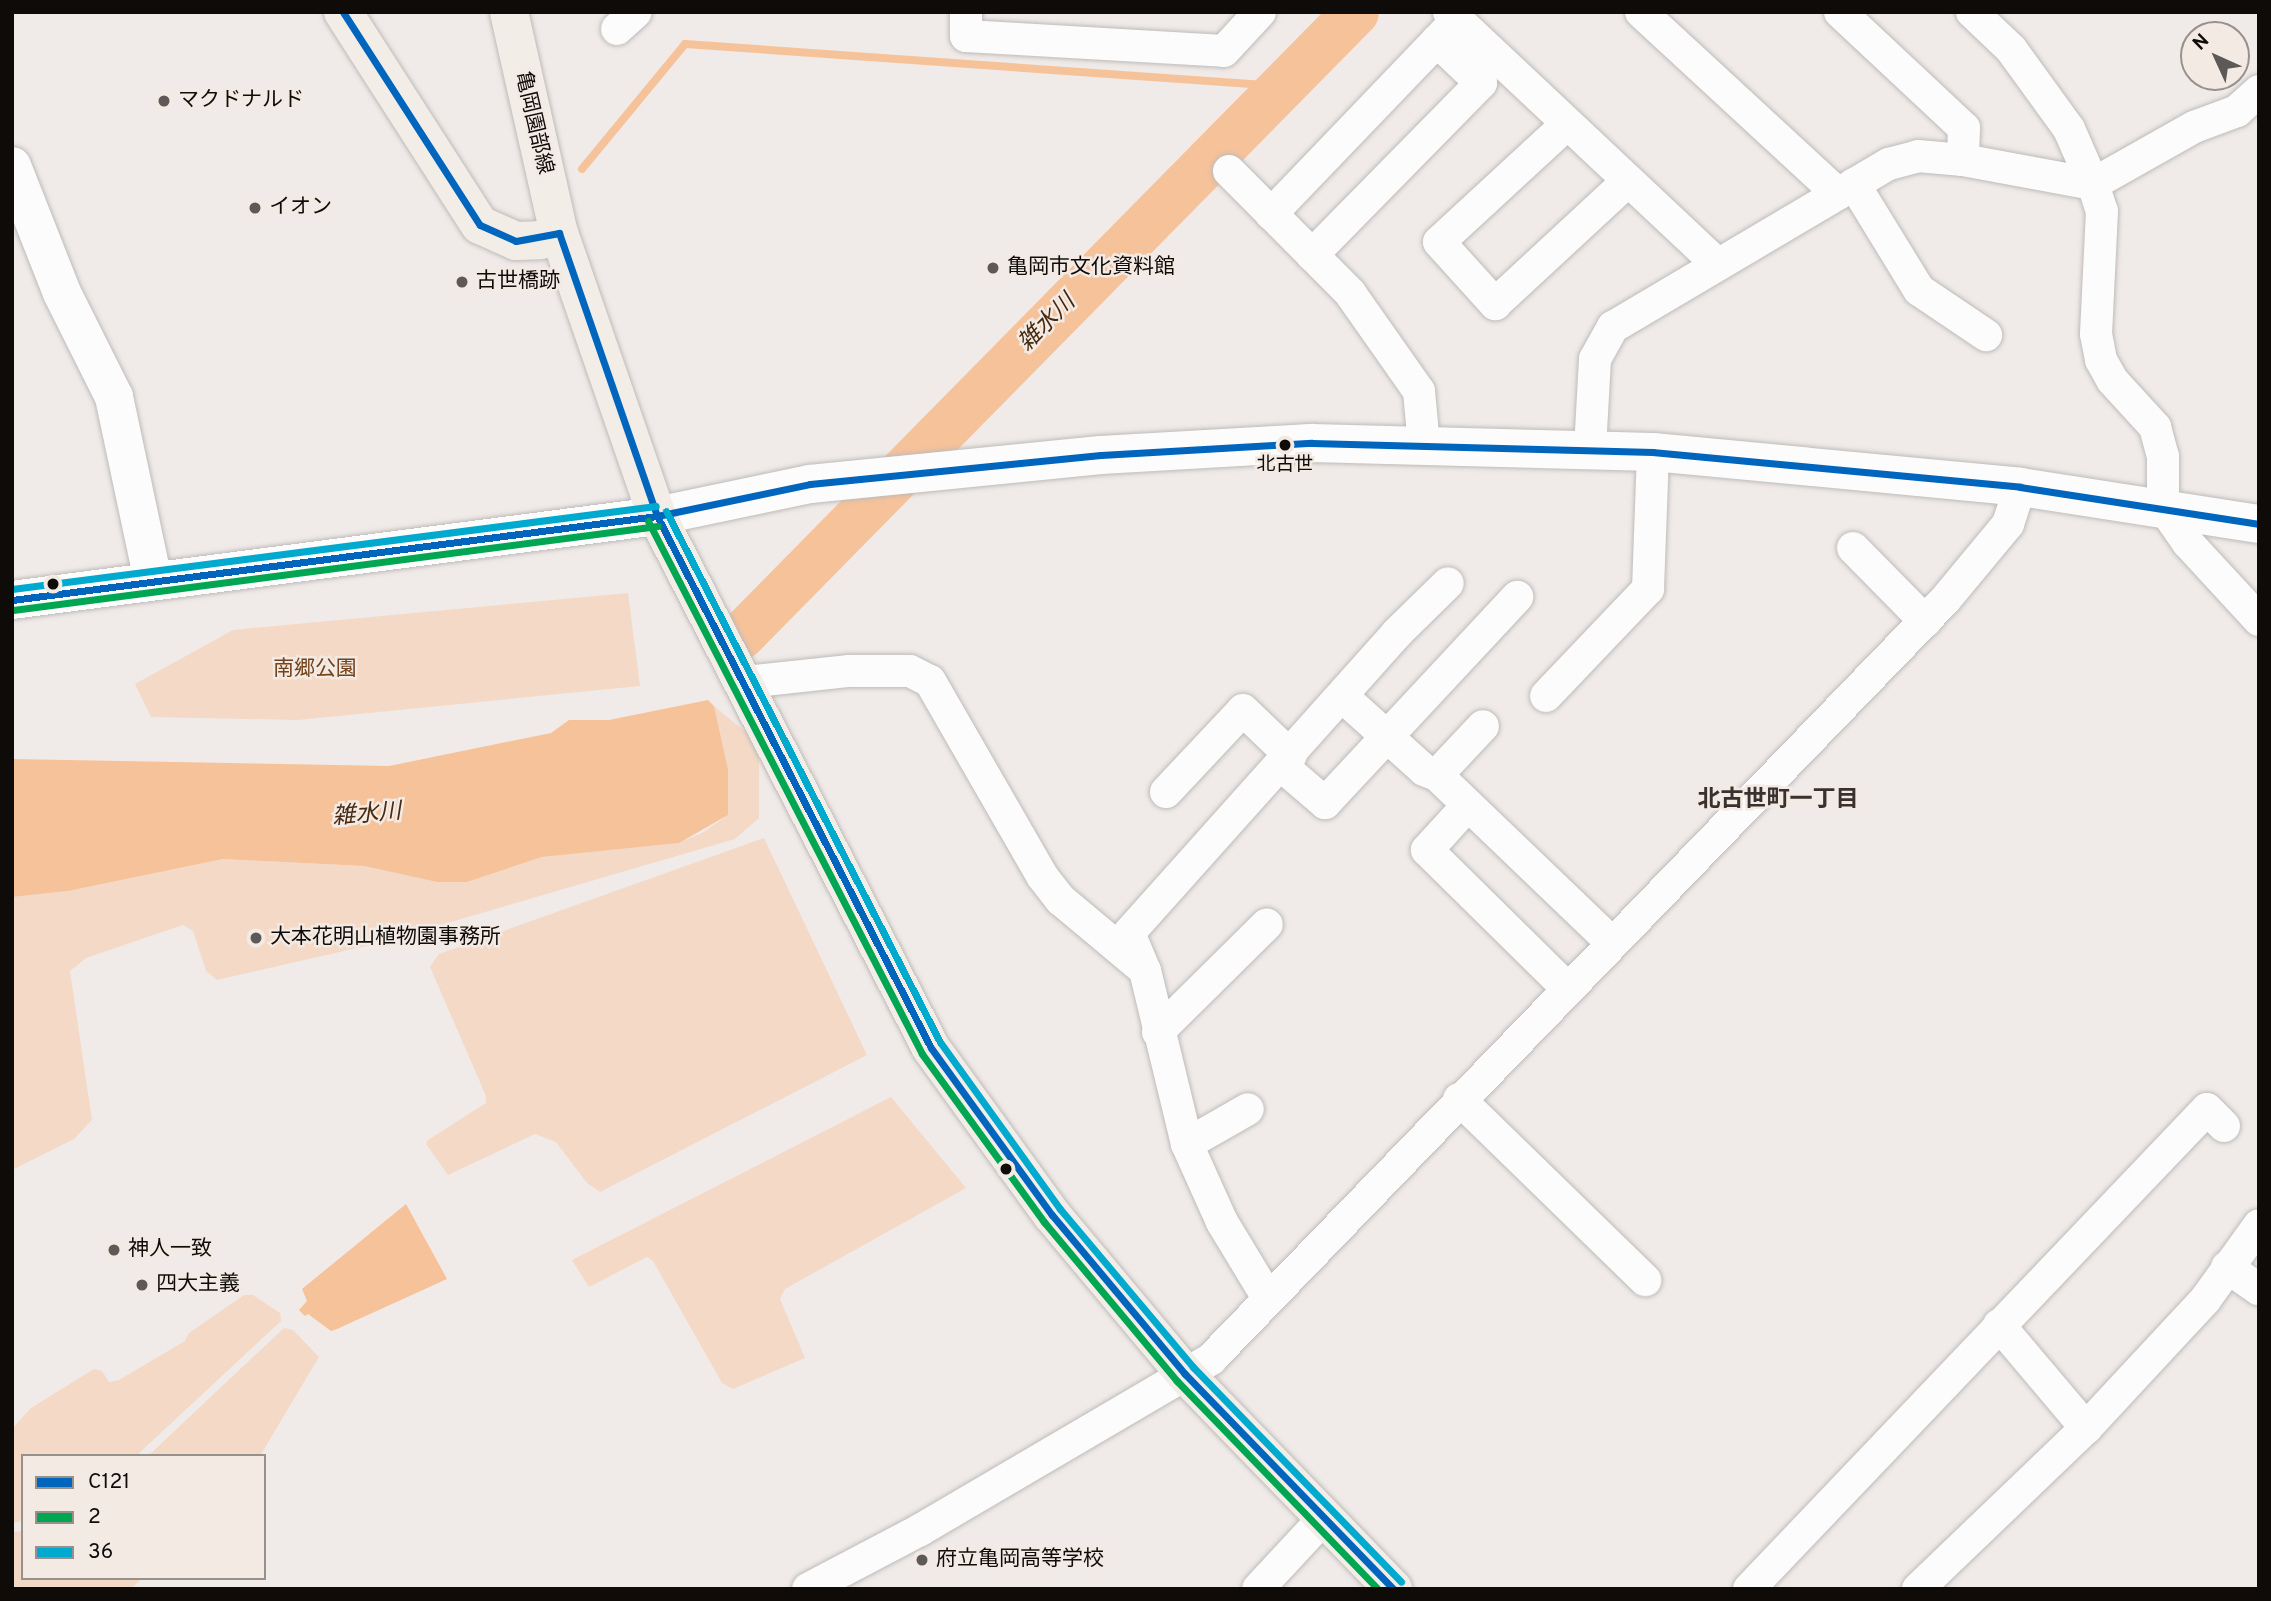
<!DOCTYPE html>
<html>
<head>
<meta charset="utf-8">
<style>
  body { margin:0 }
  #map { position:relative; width:2271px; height:1601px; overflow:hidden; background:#f0ebe8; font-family:Overpass,"Noto Sans JP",sans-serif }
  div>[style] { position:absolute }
  .green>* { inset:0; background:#f4d9c6 }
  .water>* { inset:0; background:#f6c29a }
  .stream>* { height:8px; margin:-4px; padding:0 4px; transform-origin:4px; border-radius:4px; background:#f6c29a }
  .river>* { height:47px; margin:-23.5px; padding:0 23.5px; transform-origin:23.5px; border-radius:23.5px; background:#f6c29a }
  .roads { filter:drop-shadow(0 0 2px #bebbb9) drop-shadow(0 0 2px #bebbb9) }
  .street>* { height:32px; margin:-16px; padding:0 16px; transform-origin:16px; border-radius:16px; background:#fdfcfc }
  .secondary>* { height:38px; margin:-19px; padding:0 19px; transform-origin:19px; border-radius:19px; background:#fdfcfc }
  .primary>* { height:38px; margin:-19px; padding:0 19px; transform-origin:19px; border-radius:19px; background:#f3ede8 }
  .bus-1>* { height:7px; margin:-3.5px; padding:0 3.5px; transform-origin:3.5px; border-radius:3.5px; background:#0065bd }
  .bus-2>* { height:7px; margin:-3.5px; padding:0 3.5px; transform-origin:3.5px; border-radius:3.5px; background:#00a651 }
  .bus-3>* { height:7px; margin:-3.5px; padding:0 3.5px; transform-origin:3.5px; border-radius:3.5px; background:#00a9ce }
  .dots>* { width:19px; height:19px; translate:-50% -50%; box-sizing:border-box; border:4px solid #f3eae4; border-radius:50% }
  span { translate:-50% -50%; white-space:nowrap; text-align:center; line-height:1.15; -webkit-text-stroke:5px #f3eae4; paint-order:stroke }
  .bus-label { font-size:19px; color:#0e0b09 }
  .poi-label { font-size:21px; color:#0e0b09 }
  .left { translate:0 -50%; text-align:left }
  .street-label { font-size:21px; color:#0e0b09 }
  .park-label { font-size:21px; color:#73431b }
  .water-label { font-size:23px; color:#462911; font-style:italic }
  .neighbourhood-label { font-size:23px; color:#38312d; font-weight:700 }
  .frame { position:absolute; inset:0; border:14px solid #0e0b09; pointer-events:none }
  .legend { position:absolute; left:21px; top:1454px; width:245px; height:126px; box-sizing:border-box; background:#f3eae4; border:2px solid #97918c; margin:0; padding:9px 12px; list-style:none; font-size:21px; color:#0e0b09 }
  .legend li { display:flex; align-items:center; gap:14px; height:35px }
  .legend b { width:35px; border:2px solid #97918c }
  .north { position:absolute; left:2180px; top:21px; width:70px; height:70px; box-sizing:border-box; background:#f3eae4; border:2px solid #97918c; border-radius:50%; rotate:315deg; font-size:19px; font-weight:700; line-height:28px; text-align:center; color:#0e0b09 }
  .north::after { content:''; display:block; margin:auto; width:24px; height:32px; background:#5d5957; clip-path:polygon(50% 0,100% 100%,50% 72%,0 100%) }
</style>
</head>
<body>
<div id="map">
  <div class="green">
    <i style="clip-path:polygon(628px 593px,640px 686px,298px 720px,151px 717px,135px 684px,233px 630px)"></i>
    <i style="clip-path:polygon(714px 706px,759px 743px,759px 818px,735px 839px,379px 943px,217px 980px,206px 971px,193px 931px,183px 925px,86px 958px,70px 971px,92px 1120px,74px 1139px,12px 1170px,12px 897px,68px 891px,223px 859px,364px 866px,437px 882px,467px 882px,542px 857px,678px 843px,702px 833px,728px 815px,728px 769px)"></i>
    <i style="clip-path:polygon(764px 838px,867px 1055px,600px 1192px,587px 1183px,556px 1142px,535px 1134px,448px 1175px,426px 1144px,428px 1140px,486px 1103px,486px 1096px,430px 967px,439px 954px)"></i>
    <i style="clip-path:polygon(891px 1097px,966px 1188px,785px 1289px,780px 1299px,805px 1358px,733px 1389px,722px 1383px,653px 1261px,647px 1257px,589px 1287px,572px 1260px)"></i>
    <i style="clip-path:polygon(244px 1295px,253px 1295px,280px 1313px,281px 1321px,136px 1456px,23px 1456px,23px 1521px,12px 1523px,12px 1429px,31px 1408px,94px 1369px,102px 1371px,109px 1382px,119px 1380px,185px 1341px,189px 1333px)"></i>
    <i style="clip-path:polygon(284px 1328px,293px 1330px,319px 1357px,260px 1456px,148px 1456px)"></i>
    <i style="clip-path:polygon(23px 1531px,23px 1578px,143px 1578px,130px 1589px,12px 1589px,12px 1532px)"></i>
  </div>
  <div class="water">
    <i style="clip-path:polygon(708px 700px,714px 706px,728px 769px,728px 815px,679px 843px,542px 857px,467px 882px,437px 882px,364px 866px,223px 859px,68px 891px,12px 897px,12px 759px,389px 766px,551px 733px,569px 720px,609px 720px)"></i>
    <i style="clip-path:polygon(406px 1204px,447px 1279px,337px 1329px,331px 1331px,308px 1314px,305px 1316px,299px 1310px,307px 1301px,302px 1289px)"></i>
  </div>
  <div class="stream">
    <i style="left:582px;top:169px;width:162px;rotate:-50.5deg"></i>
    <i style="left:685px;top:44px;width:594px;rotate:4.05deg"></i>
  </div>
  <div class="river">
    <i style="left:740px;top:636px;width:876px;rotate:-45.42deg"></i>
  </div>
  <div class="roads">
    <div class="street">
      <i style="left:966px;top:12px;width:24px;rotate:90deg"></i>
      <i style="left:966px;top:36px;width:258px;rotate:3.3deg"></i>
      <i style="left:1224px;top:51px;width:53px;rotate:-47.3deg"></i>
      <i style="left:1449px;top:12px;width:369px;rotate:43.2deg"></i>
      <i style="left:1641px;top:12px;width:268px;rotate:42.7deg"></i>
      <i style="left:1840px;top:12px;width:170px;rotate:43.1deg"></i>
      <i style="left:1964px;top:128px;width:32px;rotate:92deg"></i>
      <i style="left:1972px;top:12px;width:54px;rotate:43.5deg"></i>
      <i style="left:2011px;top:49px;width:99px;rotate:54.1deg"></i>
      <i style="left:2069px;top:129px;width:60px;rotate:66.4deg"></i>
      <i style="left:2093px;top:184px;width:116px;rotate:-29.4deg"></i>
      <i style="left:2194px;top:127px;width:46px;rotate:-20.4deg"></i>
      <i style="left:2237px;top:111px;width:30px;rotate:-42deg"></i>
      <i style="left:617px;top:29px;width:25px;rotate:-42deg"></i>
      <i style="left:1567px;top:124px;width:174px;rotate:137.3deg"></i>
      <i style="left:1439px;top:242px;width:84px;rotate:47.9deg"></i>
      <i style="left:1495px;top:304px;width:181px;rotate:-42.8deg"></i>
      <i style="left:1229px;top:171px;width:172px;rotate:45.2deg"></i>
      <i style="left:1350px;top:293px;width:120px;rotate:54.9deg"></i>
      <i style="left:1419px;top:391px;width:55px;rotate:84.8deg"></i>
      <i style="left:1854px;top:184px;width:124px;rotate:58.5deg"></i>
      <i style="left:1919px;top:290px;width:81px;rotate:33.9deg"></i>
      <i style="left:1271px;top:214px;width:262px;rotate:-46.2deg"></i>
      <i style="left:1312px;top:255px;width:241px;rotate:-45.5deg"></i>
      <i style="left:1481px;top:83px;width:61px;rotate:-136.3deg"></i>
      <i style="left:1590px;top:449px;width:90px;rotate:-86.8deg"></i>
      <i style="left:1595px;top:359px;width:37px;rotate:-61deg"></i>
      <i style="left:1613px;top:327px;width:321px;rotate:-30.6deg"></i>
      <i style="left:1889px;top:164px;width:30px;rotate:-15deg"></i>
      <i style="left:1918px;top:156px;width:45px;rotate:5.1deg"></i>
      <i style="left:1963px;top:160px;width:132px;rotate:10.5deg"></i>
      <i style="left:2093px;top:184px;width:28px;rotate:72deg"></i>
      <i style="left:2102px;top:211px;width:123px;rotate:92.8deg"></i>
      <i style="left:2096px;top:334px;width:26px;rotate:79deg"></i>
      <i style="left:2101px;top:360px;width:23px;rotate:61deg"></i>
      <i style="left:2112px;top:380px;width:64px;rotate:47.5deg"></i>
      <i style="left:2155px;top:427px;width:30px;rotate:75deg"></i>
      <i style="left:2163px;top:456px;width:51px;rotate:90deg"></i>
      <i style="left:2163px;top:507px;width:44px;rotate:55.2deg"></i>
      <i style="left:2188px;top:543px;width:105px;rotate:47.3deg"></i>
      <i style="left:1853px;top:548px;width:103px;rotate:45.4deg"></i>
      <i style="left:746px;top:682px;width:104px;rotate:-6.1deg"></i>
      <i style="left:849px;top:671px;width:61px"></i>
      <i style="left:910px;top:671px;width:22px;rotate:27deg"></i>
      <i style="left:930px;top:681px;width:225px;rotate:60.1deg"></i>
      <i style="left:1042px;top:876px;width:31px;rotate:52deg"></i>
      <i style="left:1061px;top:900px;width:104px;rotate:39.9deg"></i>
      <i style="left:1546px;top:696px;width:148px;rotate:-46.4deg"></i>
      <i style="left:1648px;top:589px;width:137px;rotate:-87.9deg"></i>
      <i style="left:1343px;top:697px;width:109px;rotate:42deg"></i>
      <i style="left:1424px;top:770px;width:14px;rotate:21deg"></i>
      <i style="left:1437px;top:775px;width:240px;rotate:43.8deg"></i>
      <i style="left:1282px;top:766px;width:57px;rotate:40.7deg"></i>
      <i style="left:1325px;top:803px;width:282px;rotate:-47deg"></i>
      <i style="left:1437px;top:775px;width:67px;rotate:-46.8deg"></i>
      <i style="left:1166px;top:792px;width:112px;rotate:-46.8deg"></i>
      <i style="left:1243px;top:710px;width:66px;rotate:43.8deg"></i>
      <i style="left:1468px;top:805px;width:61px;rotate:132.3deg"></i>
      <i style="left:1427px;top:850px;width:195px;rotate:44.6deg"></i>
      <i style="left:1158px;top:1032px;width:153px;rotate:-44.7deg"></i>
      <i style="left:1459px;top:1099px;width:260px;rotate:44.2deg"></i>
      <i style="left:1187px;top:1144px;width:70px;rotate:-29.8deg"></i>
      <i style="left:2227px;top:1267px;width:39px;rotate:35deg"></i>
      <i style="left:1268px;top:1298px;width:89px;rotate:-121.2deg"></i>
      <i style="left:1222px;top:1222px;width:85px;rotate:-114.2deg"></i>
      <i style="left:1187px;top:1144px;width:178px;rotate:-103.6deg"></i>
      <i style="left:1145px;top:971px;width:41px;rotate:-112.8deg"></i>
      <i style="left:1129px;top:933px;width:402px;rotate:-48.2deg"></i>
      <i style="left:1397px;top:633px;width:71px;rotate:-44.4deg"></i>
      <i style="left:1999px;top:1325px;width:135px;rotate:49.8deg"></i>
      <i style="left:808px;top:1589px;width:127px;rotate:-27.8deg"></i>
      <i style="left:920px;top:1530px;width:338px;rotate:-30.4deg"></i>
      <i style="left:1211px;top:1359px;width:1056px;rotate:-45.96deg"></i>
      <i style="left:1945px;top:600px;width:99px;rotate:-50.3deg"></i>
      <i style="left:2008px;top:524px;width:39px;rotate:-72deg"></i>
      <i style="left:1258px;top:1589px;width:96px;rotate:-47.1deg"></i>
      <i style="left:1749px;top:1589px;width:663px;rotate:-46.34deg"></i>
      <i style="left:2207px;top:1109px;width:24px;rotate:45deg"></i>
      <i style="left:1918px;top:1589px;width:233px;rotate:-43.8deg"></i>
      <i style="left:2086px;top:1428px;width:175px;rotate:-47.1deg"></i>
      <i style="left:2205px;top:1300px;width:92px;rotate:-54.2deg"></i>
    </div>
    <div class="secondary">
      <i style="left:12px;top:166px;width:136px;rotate:68.5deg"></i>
      <i style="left:62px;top:293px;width:116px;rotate:63.4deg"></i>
      <i style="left:114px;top:397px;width:187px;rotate:78deg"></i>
      <i style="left:12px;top:600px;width:650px;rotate:-7.42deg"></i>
      <i style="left:657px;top:516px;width:156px;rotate:-11.8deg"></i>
      <i style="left:810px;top:484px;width:292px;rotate:-5.7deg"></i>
      <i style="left:1101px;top:455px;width:211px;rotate:-3.3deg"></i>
      <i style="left:1312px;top:443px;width:341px;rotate:1.5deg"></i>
      <i style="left:1653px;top:452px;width:369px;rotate:5.4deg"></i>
      <i style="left:2020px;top:487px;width:242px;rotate:8.8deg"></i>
    </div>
    <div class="primary">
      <i style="left:343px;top:12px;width:253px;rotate:57.3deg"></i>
      <i style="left:480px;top:225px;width:39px;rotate:24deg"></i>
      <i style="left:516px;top:241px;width:24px;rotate:-2deg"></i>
      <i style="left:540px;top:240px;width:20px;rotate:-20deg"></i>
      <i style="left:509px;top:12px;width:227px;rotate:77.3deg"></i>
      <i style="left:559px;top:233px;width:299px;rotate:70.9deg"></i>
      <i style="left:657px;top:516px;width:598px;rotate:62.75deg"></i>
      <i style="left:931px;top:1048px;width:206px;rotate:54.1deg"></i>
      <i style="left:1052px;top:1215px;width:207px;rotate:50.1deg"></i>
      <i style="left:1185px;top:1374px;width:299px;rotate:45.9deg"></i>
    </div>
  </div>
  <div class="bus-1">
    <i style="left:343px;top:12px;width:253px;rotate:57.3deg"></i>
    <i style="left:480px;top:225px;width:39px;rotate:24deg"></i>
    <i style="left:516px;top:241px;width:44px;rotate:-10.5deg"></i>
    <i style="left:559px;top:233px;width:299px;rotate:70.9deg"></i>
    <i style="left:657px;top:516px;width:598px;rotate:62.75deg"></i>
    <i style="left:931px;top:1048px;width:206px;rotate:54.1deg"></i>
    <i style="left:1052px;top:1215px;width:207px;rotate:50.1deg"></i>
    <i style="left:1185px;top:1374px;width:299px;rotate:45.9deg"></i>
    <i style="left:12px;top:600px;width:650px;rotate:-7.42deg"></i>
    <i style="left:657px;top:516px;width:156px;rotate:-11.8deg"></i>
    <i style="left:810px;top:484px;width:292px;rotate:-5.7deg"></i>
    <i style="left:1101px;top:455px;width:211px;rotate:-3.3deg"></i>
    <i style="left:1312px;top:443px;width:341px;rotate:1.5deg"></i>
    <i style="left:1653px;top:452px;width:369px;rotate:5.4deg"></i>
    <i style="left:2020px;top:487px;width:242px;rotate:8.8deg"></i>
  </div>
  <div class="bus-2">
    <i style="left:648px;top:521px;width:599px;rotate:62.79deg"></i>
    <i style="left:922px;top:1054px;width:208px;rotate:54deg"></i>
    <i style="left:1044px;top:1222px;width:207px;rotate:50.1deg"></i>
    <i style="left:1177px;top:1381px;width:289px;rotate:46deg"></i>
    <i style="left:13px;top:610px;width:650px;rotate:-7.42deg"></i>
  </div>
  <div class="bus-3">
    <i style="left:666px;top:511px;width:598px;rotate:62.71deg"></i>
    <i style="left:940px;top:1042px;width:206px;rotate:54.3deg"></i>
    <i style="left:1060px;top:1209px;width:207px;rotate:49.9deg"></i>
    <i style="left:1193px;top:1367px;width:299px;rotate:45.9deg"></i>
    <i style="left:12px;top:589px;width:649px;rotate:-7.34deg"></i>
  </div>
  <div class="dots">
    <i style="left:164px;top:101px;background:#5d5957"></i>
    <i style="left:255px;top:208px;background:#5d5957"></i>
    <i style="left:993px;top:268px;background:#5d5957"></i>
    <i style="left:462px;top:282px;background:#5d5957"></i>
    <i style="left:1285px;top:445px;background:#0e0b09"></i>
    <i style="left:53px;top:584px;background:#0e0b09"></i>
    <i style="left:256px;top:938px;background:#5d5957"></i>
    <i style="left:1006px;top:1169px;background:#0e0b09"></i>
    <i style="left:114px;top:1250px;background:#5d5957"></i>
    <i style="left:142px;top:1285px;background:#5d5957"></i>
    <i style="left:922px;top:1560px;background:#5d5957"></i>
  </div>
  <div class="bus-label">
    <span style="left:1285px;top:466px">北古世</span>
  </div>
  <div class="poi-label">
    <span class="left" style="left:178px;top:101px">マクドナルド</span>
    <span class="left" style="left:269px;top:208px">イオン</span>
    <span class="left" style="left:1007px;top:268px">亀岡市文化資料館</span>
    <span class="left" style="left:476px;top:282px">古世橋跡</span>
    <span class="left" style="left:270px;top:938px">大本花明山植物園事務所</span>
    <span class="left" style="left:128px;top:1250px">神人一致</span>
    <span class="left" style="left:156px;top:1285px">四大主義</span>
    <span class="left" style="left:936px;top:1560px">府立亀岡高等学校</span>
  </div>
  <div class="street-label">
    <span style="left:533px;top:123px;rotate:77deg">亀岡園部線</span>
  </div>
  <div class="park-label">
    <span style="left:315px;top:670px">南郷公園</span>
  </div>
  <div class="water-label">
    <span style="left:1048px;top:324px;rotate:-45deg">雑水川</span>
    <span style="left:367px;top:816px;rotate:-5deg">雑水川</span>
  </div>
  <div class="neighbourhood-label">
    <span style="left:1778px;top:801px">北古世町一丁目</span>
  </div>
  <div class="frame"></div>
  <ul class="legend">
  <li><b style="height:9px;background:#0065bd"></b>C121</li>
  <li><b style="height:9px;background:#00a651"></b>2</li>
  <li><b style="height:9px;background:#00a9ce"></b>36</li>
  </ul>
  <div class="north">N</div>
</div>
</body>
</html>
